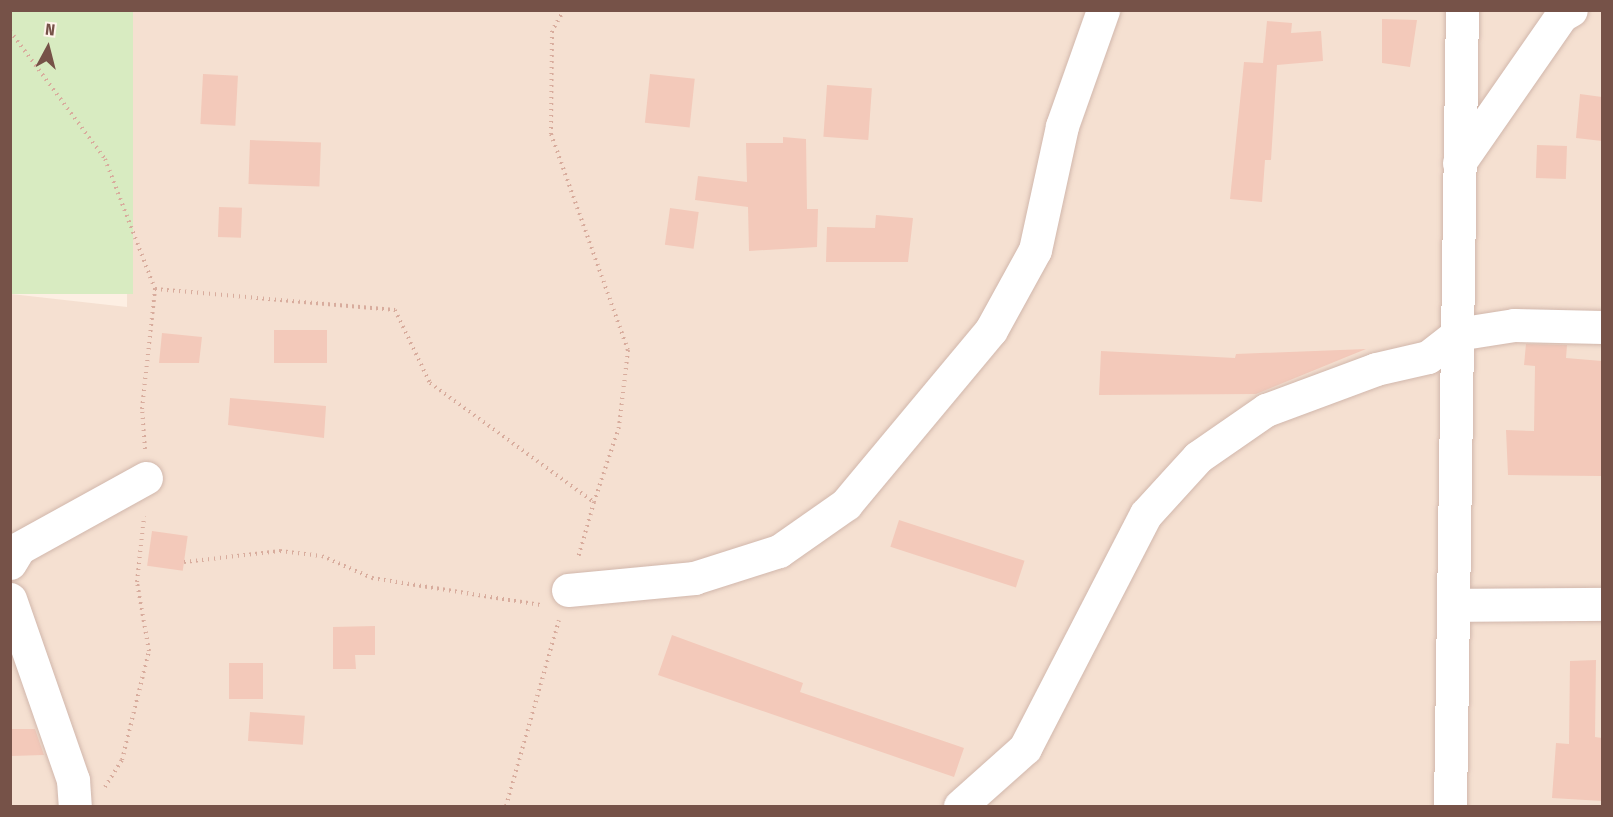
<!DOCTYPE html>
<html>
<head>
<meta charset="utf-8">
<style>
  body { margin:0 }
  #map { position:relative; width:1613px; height:817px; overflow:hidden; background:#fdefe3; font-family:"Fira Sans Condensed",sans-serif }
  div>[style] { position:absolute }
  .residential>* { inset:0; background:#f5e0d1 }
  .green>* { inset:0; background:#d8ebc1; transform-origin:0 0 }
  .building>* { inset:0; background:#f3c9ba; transform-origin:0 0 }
  .path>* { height:4px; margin-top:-2px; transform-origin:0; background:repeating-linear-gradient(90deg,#d8ac9d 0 1.5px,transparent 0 6px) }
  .roads { filter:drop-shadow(0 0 2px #d1b7ac) drop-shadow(0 0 2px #d1b7ac) }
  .minor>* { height:33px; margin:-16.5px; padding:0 16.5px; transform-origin:16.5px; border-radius:16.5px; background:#fff }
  span { translate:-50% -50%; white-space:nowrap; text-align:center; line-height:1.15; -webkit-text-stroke:5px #fff4ea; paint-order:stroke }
  .frame { position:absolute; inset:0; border:12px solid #765248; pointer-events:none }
  .north { position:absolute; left:18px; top:18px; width:60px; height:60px; -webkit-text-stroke:4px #fff4ea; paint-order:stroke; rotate:7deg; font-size:16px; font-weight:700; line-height:24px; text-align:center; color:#765248 }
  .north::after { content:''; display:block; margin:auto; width:21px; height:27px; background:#765248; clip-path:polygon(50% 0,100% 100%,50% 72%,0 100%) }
</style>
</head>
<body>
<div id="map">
  <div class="residential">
    <i style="clip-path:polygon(1602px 11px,1602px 806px,11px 806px,11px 294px,127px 307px,129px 12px)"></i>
  </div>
  <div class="green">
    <i style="left:11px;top:10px;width:122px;height:284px"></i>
  </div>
  <div class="building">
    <i style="clip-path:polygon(1382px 19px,1417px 20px,1410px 67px,1382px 63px)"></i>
    <i style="clip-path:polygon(1267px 21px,1292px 23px,1291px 33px,1321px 31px,1323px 61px,1277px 65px,1271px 160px,1265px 160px,1262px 202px,1230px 199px,1244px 62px,1263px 63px)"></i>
    <i style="left:203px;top:74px;width:35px;height:50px;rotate:3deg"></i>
    <i style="left:650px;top:74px;width:45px;height:49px;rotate:6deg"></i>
    <i style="left:827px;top:85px;width:45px;height:52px;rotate:4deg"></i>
    <i style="clip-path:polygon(1580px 94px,1602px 97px,1602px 141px,1576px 138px)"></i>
    <i style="clip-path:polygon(783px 137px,806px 139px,807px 209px,818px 209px,817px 247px,749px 251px,748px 207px,695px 200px,698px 176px,747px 182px,746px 143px,783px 143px)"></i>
    <i style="left:250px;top:140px;width:71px;height:44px;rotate:2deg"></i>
    <i style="left:1537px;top:145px;width:30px;height:33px;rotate:2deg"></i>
    <i style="left:219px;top:207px;width:23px;height:30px;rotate:2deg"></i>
    <i style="left:670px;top:208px;width:29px;height:37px;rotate:8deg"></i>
    <i style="clip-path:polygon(876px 215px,913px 218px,908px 262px,826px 262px,827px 227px,875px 228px)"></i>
    <i style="left:274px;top:330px;width:53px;height:33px"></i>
    <i style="clip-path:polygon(162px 333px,202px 337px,199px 363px,159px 363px)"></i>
    <i style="clip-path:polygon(1526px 344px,1567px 345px,1566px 358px,1602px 361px,1602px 476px,1508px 475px,1506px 430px,1534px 431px,1535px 366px,1524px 365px)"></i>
    <i style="clip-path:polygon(1366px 349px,1256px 394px,1099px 395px,1101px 351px,1235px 358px,1236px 354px)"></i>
    <i style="clip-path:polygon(230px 398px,326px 406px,324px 438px,228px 425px)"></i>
    <i style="left:899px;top:520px;width:132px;height:28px;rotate:18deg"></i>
    <i style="left:152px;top:531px;width:36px;height:35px;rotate:8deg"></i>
    <i style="clip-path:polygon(375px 626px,375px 655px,355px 655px,356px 669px,333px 669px,333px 627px)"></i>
    <i style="clip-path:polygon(672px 635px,803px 683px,800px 692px,964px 748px,954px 777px,658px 675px)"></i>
    <i style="clip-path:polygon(1596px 660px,1595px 737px,1602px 738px,1602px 801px,1552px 798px,1556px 743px,1569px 744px,1570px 661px)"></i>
    <i style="left:229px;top:663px;width:34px;height:36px"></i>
    <i style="left:250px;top:712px;width:55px;height:29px;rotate:4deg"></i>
    <i style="clip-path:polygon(11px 729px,35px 729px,44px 755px,11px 756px)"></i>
  </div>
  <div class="path">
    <i style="left:564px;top:10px;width:24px;rotate:120deg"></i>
    <i style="left:552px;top:31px;width:103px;rotate:90.6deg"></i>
    <i style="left:551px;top:134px;width:229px;rotate:70.4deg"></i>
    <i style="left:628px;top:350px;width:78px;rotate:96.7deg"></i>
    <i style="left:619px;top:427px;width:79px;rotate:108.4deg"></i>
    <i style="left:10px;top:31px;width:159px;rotate:53.4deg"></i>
    <i style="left:105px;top:159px;width:139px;rotate:69deg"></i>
    <i style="left:155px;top:289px;width:241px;rotate:5deg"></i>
    <i style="left:395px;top:310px;width:81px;rotate:64.4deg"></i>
    <i style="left:430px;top:383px;width:203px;rotate:36deg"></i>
    <i style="left:594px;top:502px;width:58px;rotate:105.9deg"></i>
    <i style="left:145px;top:449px;width:40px;rotate:-94.3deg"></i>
    <i style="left:142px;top:409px;width:121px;rotate:-83.8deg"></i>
    <i style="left:184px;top:562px;width:97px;rotate:-6.5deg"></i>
    <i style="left:280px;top:551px;width:42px;rotate:6.8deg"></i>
    <i style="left:322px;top:556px;width:55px;rotate:23.7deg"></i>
    <i style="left:372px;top:578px;width:171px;rotate:9.1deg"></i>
    <i style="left:105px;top:787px;width:32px;rotate:-58deg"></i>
    <i style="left:122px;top:760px;width:112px;rotate:-76.1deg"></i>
    <i style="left:149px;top:651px;width:70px;rotate:-99.9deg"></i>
    <i style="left:137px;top:582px;width:66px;rotate:-83.9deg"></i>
    <i style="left:506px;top:806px;width:193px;rotate:-74.1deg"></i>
  </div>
  <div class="roads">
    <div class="minor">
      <i style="left:1459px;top:163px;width:180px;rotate:-55.2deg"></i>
      <i style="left:1562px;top:15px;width:10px;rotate:-29deg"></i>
      <i style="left:10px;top:563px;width:17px;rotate:-59deg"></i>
      <i style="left:19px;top:548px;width:145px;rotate:-28.9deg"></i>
      <i style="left:568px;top:590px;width:127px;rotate:-5.4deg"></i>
      <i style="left:694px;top:578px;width:89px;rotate:-17.6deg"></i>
      <i style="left:779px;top:551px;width:82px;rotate:-35deg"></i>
      <i style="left:846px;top:504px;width:226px;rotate:-50.2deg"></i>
      <i style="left:991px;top:330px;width:91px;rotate:-61.2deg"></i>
      <i style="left:1035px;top:250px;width:127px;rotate:-77.7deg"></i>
      <i style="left:1062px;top:126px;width:123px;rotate:-70.5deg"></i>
      <i style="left:10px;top:599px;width:192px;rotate:70.8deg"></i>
      <i style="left:73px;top:780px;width:26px;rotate:86deg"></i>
      <i style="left:1453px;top:605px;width:149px;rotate:-0.4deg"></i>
      <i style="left:960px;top:806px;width:87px;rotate:-41.7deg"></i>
      <i style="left:1025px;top:748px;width:263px;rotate:-62.7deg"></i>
      <i style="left:1146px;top:514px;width:77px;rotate:-47.6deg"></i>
      <i style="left:1198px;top:457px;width:83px;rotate:-34.7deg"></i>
      <i style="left:1266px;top:410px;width:117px;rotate:-20.4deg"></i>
      <i style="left:1376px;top:369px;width:53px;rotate:-13deg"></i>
      <i style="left:1428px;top:357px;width:37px;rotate:-38deg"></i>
      <i style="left:1457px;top:334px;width:58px;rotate:-9deg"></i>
      <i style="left:1514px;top:325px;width:88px;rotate:1.3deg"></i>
      <i style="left:1450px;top:806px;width:796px;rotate:-89.14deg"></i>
    </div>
  </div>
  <div class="frame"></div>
  <div class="north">N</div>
</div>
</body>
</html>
